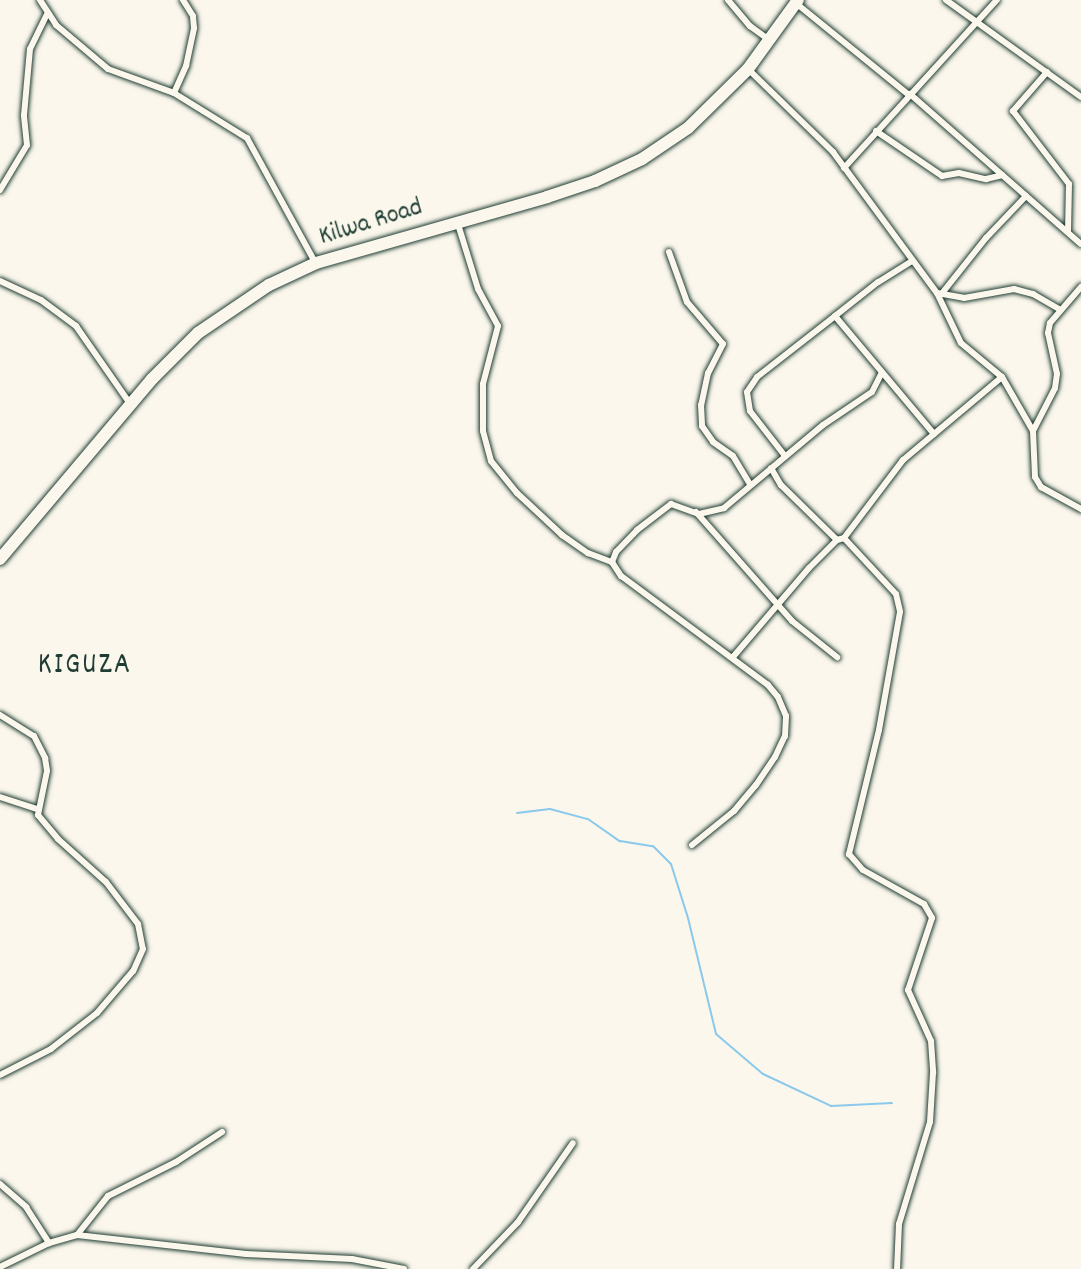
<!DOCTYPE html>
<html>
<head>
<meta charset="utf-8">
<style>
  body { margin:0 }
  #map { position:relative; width:1081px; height:1269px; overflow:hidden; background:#fbf7ec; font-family:Dekko,sans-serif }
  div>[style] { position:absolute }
  .stream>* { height:2px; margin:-1px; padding:0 1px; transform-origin:1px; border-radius:1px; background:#8ac9eb }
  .roads { filter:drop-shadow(0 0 2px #1f3d34) drop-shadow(0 0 2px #1f3d34) }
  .street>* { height:6px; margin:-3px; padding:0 3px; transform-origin:3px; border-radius:3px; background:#fbf7ec }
  .highway>* { height:12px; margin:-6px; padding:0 6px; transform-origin:6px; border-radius:6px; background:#fbf7ec }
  span { translate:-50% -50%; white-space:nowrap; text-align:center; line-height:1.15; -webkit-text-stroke:6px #fbf7ec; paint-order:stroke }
  .street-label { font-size:26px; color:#1f3d34 }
  .quarter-label { font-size:30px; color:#1f3d34; letter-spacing:2px }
</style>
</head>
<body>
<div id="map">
  <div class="stream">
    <i style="left:517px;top:813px;width:33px;rotate:-7deg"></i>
    <i style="left:550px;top:809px;width:39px;rotate:15deg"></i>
    <i style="left:588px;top:819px;width:39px;rotate:35deg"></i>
    <i style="left:620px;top:841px;width:33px;rotate:9deg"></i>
    <i style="left:653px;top:846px;width:25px;rotate:45deg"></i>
    <i style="left:671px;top:864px;width:57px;rotate:72.5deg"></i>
    <i style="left:688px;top:918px;width:119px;rotate:76.4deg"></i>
    <i style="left:716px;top:1034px;width:62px;rotate:40.4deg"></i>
    <i style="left:763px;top:1074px;width:75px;rotate:25.2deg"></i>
    <i style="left:831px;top:1106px;width:61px;rotate:-2.8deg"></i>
  </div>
  <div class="roads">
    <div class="street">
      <i style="left:40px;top:0;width:30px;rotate:57deg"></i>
      <i style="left:56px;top:25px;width:68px;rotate:40.2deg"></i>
      <i style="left:108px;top:69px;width:70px;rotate:20deg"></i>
      <i style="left:174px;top:93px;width:86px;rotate:31.7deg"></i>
      <i style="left:247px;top:138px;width:141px;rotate:61.3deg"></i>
      <i style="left:728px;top:0;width:34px;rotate:50deg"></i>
      <i style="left:750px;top:26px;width:24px;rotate:36deg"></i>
      <i style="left:946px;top:0;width:166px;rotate:35.7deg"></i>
      <i style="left:797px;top:4px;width:144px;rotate:39.1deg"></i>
      <i style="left:748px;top:69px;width:119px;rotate:44.3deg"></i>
      <i style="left:833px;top:152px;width:175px;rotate:53.6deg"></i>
      <i style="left:937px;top:293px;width:55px;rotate:64.4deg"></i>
      <i style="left:961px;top:343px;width:53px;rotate:39.7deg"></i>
      <i style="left:1002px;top:377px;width:62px;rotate:60.1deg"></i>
      <i style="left:1033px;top:431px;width:46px;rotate:87.5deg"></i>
      <i style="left:1035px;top:477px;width:12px;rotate:59deg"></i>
      <i style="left:1041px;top:487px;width:46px;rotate:28.8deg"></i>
      <i style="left:1047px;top:72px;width:52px;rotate:131.1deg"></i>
      <i style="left:1013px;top:111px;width:92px;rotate:52.5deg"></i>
      <i style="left:1069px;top:184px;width:48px;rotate:91.2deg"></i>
      <i style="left:174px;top:93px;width:30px;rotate:-66deg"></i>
      <i style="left:186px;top:66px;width:39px;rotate:-78deg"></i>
      <i style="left:194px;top:28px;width:12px;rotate:-95deg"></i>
      <i style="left:193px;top:16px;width:19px;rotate:-122deg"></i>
      <i style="left:910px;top:94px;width:227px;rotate:41.3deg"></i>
      <i style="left:876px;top:131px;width:80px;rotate:34.3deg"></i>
      <i style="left:942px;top:176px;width:17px;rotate:-10deg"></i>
      <i style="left:959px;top:173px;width:28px;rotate:13deg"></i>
      <i style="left:986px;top:179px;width:17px;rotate:-13deg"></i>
      <i style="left:844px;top:168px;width:227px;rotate:-47.7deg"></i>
      <i style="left:0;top:190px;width:52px;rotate:-59deg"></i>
      <i style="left:27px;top:145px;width:30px;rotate:-96deg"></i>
      <i style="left:24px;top:115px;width:66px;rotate:-84.8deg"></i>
      <i style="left:30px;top:49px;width:39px;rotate:-64deg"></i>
      <i style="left:457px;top:221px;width:71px;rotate:72.8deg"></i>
      <i style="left:478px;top:289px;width:42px;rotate:61.6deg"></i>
      <i style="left:498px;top:326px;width:60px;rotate:104.5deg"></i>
      <i style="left:483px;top:384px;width:47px;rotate:90deg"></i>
      <i style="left:483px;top:431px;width:31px;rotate:75deg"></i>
      <i style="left:491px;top:461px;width:41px;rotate:50.9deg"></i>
      <i style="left:517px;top:493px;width:62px;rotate:43deg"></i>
      <i style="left:562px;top:535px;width:32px;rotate:35deg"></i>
      <i style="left:588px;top:553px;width:26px;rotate:21deg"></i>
      <i style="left:669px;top:252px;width:53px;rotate:70.2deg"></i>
      <i style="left:687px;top:302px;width:55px;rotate:49.4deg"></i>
      <i style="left:723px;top:344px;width:33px;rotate:117deg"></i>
      <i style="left:708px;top:373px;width:33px;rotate:102deg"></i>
      <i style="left:701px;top:405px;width:21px;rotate:87deg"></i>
      <i style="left:702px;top:426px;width:19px;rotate:55deg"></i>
      <i style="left:713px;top:442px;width:24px;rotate:35deg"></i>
      <i style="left:733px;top:456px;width:33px;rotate:59deg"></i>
      <i style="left:912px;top:261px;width:40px;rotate:148deg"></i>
      <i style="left:878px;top:282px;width:55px;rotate:141.7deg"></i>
      <i style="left:835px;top:316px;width:154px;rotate:50deg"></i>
      <i style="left:0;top:281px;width:45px;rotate:24.9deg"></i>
      <i style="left:41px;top:300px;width:44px;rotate:36.6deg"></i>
      <i style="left:76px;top:326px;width:96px;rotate:55.2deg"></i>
      <i style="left:943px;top:292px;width:69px;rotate:-51.5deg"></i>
      <i style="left:986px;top:238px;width:58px;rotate:-46.4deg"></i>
      <i style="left:937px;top:293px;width:27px;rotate:10deg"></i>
      <i style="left:964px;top:298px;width:51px;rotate:-10.2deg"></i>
      <i style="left:1014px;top:289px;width:20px;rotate:15deg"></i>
      <i style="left:1033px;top:294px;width:32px;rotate:30deg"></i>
      <i style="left:1033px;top:431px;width:48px;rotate:-62.9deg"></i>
      <i style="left:1055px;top:388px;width:14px;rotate:-82deg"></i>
      <i style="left:1057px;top:374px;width:42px;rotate:-102.4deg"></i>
      <i style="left:1048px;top:333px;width:10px;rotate:-79deg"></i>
      <i style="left:1050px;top:323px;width:48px;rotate:-49.3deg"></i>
      <i style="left:785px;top:456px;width:57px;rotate:-127.9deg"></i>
      <i style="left:750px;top:411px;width:19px;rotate:-99deg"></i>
      <i style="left:747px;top:392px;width:18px;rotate:-56deg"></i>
      <i style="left:757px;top:377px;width:99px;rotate:-38deg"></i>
      <i style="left:771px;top:468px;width:20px;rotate:60deg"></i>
      <i style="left:781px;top:485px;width:78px;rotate:44.5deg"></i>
      <i style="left:696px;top:512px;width:145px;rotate:48.6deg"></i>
      <i style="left:792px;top:621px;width:58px;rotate:38.7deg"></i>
      <i style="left:844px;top:538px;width:76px;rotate:47.1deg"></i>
      <i style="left:896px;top:594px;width:18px;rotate:77deg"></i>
      <i style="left:900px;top:612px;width:120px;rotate:100.1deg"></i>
      <i style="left:879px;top:730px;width:128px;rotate:103.6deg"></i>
      <i style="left:849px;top:854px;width:21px;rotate:49deg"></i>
      <i style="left:863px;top:870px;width:70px;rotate:29.1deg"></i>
      <i style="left:924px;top:904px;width:16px;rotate:60deg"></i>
      <i style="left:932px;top:918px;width:76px;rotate:108.4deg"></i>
      <i style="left:908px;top:990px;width:56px;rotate:65.7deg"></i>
      <i style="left:931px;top:1041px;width:32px;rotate:86deg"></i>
      <i style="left:933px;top:1073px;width:49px;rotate:93.5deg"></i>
      <i style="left:930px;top:1122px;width:107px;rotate:106.9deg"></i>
      <i style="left:899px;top:1224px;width:45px;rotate:92.5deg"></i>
      <i style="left:733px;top:657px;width:117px;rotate:-49.5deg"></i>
      <i style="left:809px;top:568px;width:40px;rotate:-45deg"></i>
      <i style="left:837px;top:540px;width:7px;rotate:-16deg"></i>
      <i style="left:844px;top:538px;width:98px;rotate:-52.9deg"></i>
      <i style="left:903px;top:460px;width:129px;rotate:-40deg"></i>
      <i style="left:0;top:715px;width:40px;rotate:32deg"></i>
      <i style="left:34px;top:736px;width:25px;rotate:63deg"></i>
      <i style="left:45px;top:758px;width:13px;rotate:81deg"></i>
      <i style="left:47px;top:771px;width:45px;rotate:101.6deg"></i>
      <i style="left:38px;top:815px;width:31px;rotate:50deg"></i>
      <i style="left:58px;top:839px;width:64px;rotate:41.9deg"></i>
      <i style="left:106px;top:882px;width:53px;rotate:52.7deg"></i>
      <i style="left:138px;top:924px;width:25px;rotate:79deg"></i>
      <i style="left:143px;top:949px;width:24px;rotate:114deg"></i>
      <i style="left:133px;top:971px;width:55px;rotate:130.6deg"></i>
      <i style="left:97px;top:1013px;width:58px;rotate:142deg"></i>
      <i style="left:51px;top:1049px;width:57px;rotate:153deg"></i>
      <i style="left:0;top:797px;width:40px;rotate:18deg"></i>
      <i style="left:692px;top:845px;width:54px;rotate:-39deg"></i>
      <i style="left:734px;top:811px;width:34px;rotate:-50deg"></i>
      <i style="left:756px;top:785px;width:34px;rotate:-56deg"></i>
      <i style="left:775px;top:757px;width:23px;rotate:-65deg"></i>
      <i style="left:785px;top:736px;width:20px;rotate:-87deg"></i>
      <i style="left:786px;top:716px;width:21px;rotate:-113deg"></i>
      <i style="left:778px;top:697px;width:16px;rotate:-130deg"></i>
      <i style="left:768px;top:685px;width:183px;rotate:-143.4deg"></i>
      <i style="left:621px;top:576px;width:17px;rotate:-123deg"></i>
      <i style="left:612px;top:562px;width:11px;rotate:-68deg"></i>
      <i style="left:616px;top:552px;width:30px;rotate:-46deg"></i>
      <i style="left:637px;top:530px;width:43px;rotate:-37.4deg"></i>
      <i style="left:671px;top:504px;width:30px;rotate:20deg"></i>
      <i style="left:699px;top:514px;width:26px;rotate:-13deg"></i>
      <i style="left:724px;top:508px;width:129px;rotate:-40deg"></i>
      <i style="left:823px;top:425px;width:59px;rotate:-34deg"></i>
      <i style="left:872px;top:392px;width:22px;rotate:-63deg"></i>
      <i style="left:0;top:1184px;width:35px;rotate:41deg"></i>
      <i style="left:26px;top:1207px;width:43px;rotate:57.4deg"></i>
      <i style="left:77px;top:1235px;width:50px;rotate:-51.5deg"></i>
      <i style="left:108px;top:1196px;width:76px;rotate:-26.6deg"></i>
      <i style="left:176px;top:1162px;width:55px;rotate:-33.1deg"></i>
      <i style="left:0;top:1267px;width:55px;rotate:-26.1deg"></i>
      <i style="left:49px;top:1243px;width:29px;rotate:-16deg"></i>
      <i style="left:77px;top:1235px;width:170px;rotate:6.4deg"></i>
      <i style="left:246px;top:1254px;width:106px;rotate:2.7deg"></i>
      <i style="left:352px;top:1259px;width:53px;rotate:10.9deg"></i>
      <i style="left:473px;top:1269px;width:65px;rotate:-46.2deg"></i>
      <i style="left:518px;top:1222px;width:96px;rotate:-55.2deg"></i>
    </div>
    <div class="highway">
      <i style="left:0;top:559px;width:236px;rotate:-49.8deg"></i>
      <i style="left:152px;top:379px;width:65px;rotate:-45deg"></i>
      <i style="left:198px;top:333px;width:86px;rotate:-34.1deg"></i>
      <i style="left:269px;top:285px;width:52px;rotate:-25.1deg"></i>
      <i style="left:316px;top:263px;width:240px;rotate:-15.9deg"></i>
      <i style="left:547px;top:197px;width:51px;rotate:-18.4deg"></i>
      <i style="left:595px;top:181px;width:52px;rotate:-25.1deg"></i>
      <i style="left:642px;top:159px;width:55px;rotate:-34deg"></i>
      <i style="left:688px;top:128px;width:84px;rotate:-44.5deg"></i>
      <i style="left:748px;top:69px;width:85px;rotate:-54.1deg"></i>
    </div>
  </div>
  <div class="street-label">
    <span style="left:371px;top:223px;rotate:-17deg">Kilwa Road</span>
  </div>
  <div class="quarter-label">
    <span style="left:85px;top:667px">KIGUZA</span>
  </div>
</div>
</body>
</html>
